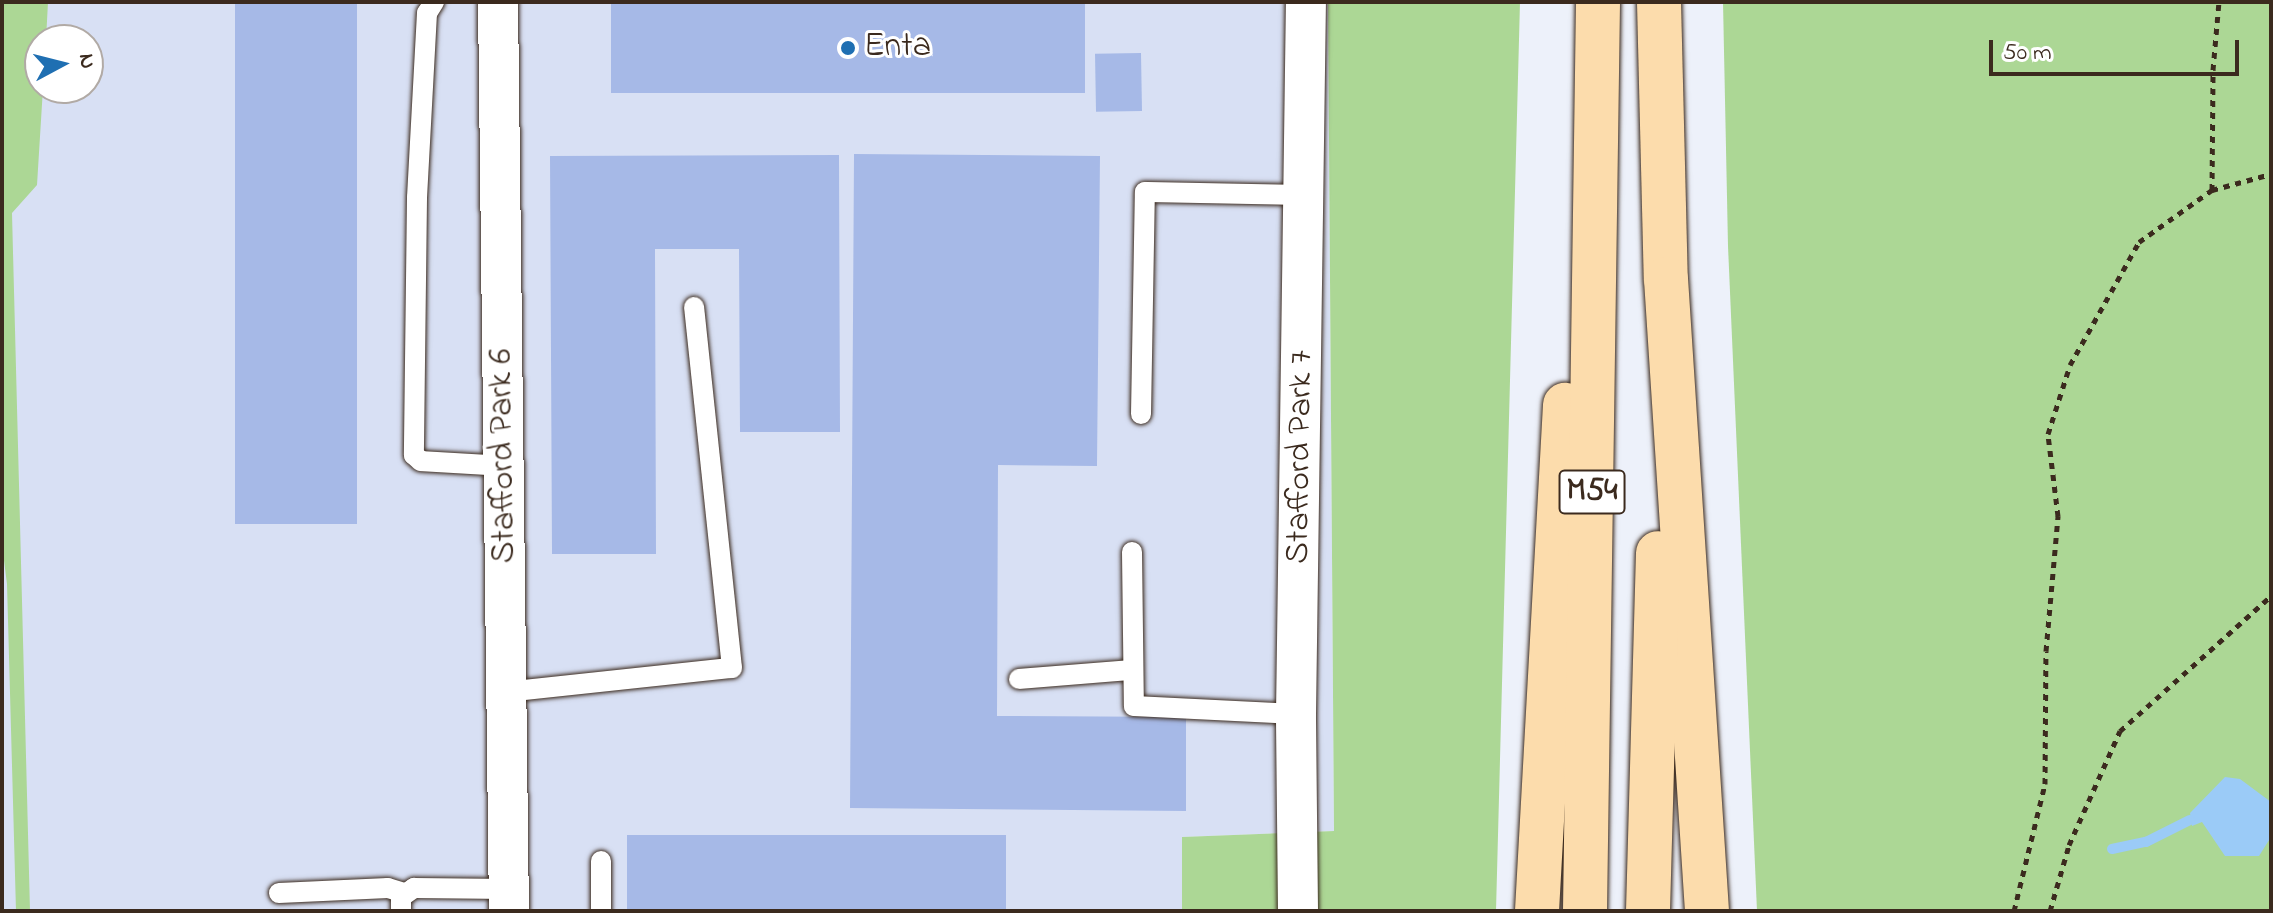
<!DOCTYPE html>
<html>
<head>
<meta charset="utf-8">
<style>
  body { margin:0 }
  #map { position:relative; width:2273px; height:913px; overflow:hidden; background:#edf1fa; font-family:"Indie Flower",sans-serif }
  div>[style] { position:absolute }
  .built>* { inset:0; background:#d8e0f4 }
  .green>* { inset:0; background:#acd795 }
  .water>* { inset:0; background:#9bcbf7 }
  .stream>* { height:10px; margin:-5px; padding:0 5px; transform-origin:5px; border-radius:5px; background:#9bcbf7 }
  .building>* { inset:0; background:#a6b9e7; transform-origin:0 0 }
  .path>* { height:5px; margin-top:-2.5px; transform-origin:0; background:repeating-linear-gradient(90deg,#3b2a1e 0 6px,transparent 0 12px) }
  .roads { filter:drop-shadow(0 0 2px #3b2a1e) drop-shadow(0 0 2px #3b2a1e) }
  .lane>* { height:20px; margin:-10px; padding:0 10px; transform-origin:10px; border-radius:10px; background:#fff }
  .street>* { height:40px; margin:-20px; padding:0 20px; transform-origin:20px; border-radius:20px; background:#fff }
  .highway>* { height:44px; margin:-22px; padding:0 22px; transform-origin:22px; border-radius:22px; background:#fcdcac }
  .dots>* { width:22px; height:22px; translate:-50% -50%; box-sizing:border-box; border:4px solid #fff; border-radius:50% }
  span { translate:-50% -50%; white-space:nowrap; text-align:center; line-height:1.15; -webkit-text-stroke:6px #fff; paint-order:stroke }
  .shield-label span { padding:2px 6px; background:#fff; border:2px solid; border-radius:6px; -webkit-text-stroke-width:0 }
  .shield-label { font-size:32px; color:#3b2a1e; font-weight:700 }
  .poi-label { font-size:34px; color:#3b2a1e }
  .left { translate:0 -50%; text-align:left }
  .street-label { font-size:34px; color:#3b2a1e }
  .frame { position:absolute; inset:0; border:4px solid #3b2a1e; pointer-events:none }
  .north { position:absolute; left:24px; top:24px; width:80px; height:80px; box-sizing:border-box; background:#fff; border:2px solid #b1aaa5; border-radius:50%; rotate:83deg; font-size:22px; font-weight:700; line-height:32px; text-align:center; color:#3b2a1e }
  .north::after { content:''; display:block; margin:auto; width:28px; height:36px; background:#1f6fb2; clip-path:polygon(50% 0,100% 100%,50% 72%,0 100%) }
  .scale { position:absolute; left:1989px; top:40px; width:250px; height:36px; box-sizing:border-box; border:4px solid #3b2a1e; border-top:0; padding-left:10px; font-size:24px; line-height:28px; white-space:nowrap; color:#3b2a1e; -webkit-text-stroke:6px #fff; paint-order:stroke }
</style>
</head>
<body>
<div id="map">
  <div class="built">
    <i style="clip-path:polygon(evenodd,2px 2px,1328px 2px,1334px 831px,1182px 837px,1182px 911px,2px 911px,2px 2px,40px 40px,88px 40px,88px 88px,40px 88px,40px 40px)"></i>
  </div>
  <div class="green">
    <i style="clip-path:polygon(2px 2px,48px 2px,46px 40px,40px 40px,40px 88px,43px 88px,37px 185px,12px 213px,30px 911px,16px 911px,7px 584px,2px 545px)"></i>
    <i style="clip-path:polygon(1328px 2px,1520px 2px,1496px 911px,1182px 911px,1182px 837px,1334px 831px)"></i>
    <i style="clip-path:polygon(1723px 2px,2271px 2px,2271px 911px,1757px 911px,1728px 246px)"></i>
  </div>
  <div class="water">
    <i style="clip-path:polygon(2225px 777px,2240px 779px,2271px 802px,2271px 837px,2259px 856px,2225px 856px,2202px 822px,2192px 826px,2190px 813px)"></i>
  </div>
  <div class="stream">
    <i style="left:2112px;top:849px;width:35px;rotate:-12deg"></i>
    <i style="left:2146px;top:842px;width:49px;rotate:-26.6deg"></i>
  </div>
  <div class="building">
    <i style="left:235px;top:2px;width:122px;height:522px"></i>
    <i style="left:611px;top:2px;width:474px;height:91px"></i>
    <i style="left:1141px;top:53px;width:58px;height:46px;rotate:89deg"></i>
    <i style="clip-path:polygon(854px 154px,1100px 156px,1097px 466px,998px 465px,997px 716px,1186px 717px,1186px 811px,850px 808px)"></i>
    <i style="clip-path:polygon(839px 155px,840px 432px,740px 432px,739px 249px,655px 249px,656px 554px,552px 554px,550px 156px)"></i>
    <i style="left:627px;top:835px;width:379px;height:76px"></i>
  </div>
  <div class="path">
    <i style="left:2212px;top:190px;width:61px;rotate:-15.2deg"></i>
    <i style="left:2014px;top:911px;width:131px;rotate:-76.3deg"></i>
    <i style="left:2045px;top:784px;width:133px;rotate:-89.6deg"></i>
    <i style="left:2046px;top:651px;width:136px;rotate:-84.9deg"></i>
    <i style="left:2058px;top:516px;width:83px;rotate:-97deg"></i>
    <i style="left:2048px;top:434px;width:72px;rotate:-72.3deg"></i>
    <i style="left:2070px;top:365px;width:141px;rotate:-60.7deg"></i>
    <i style="left:2139px;top:242px;width:90px;rotate:-35.5deg"></i>
    <i style="left:2212px;top:190px;width:120px;rotate:-89.5deg"></i>
    <i style="left:2213px;top:70px;width:68px;rotate:-85deg"></i>
    <i style="left:2050px;top:911px;width:69px;rotate:-73.9deg"></i>
    <i style="left:2069px;top:845px;width:125px;rotate:-65.9deg"></i>
    <i style="left:2120px;top:731px;width:203px;rotate:-41.8deg"></i>
  </div>
  <div class="roads">
    <div class="lane">
      <i style="left:434px;top:2px;width:13px;rotate:122deg"></i>
      <i style="left:427px;top:13px;width:185px;rotate:93.1deg"></i>
      <i style="left:417px;top:198px;width:257px;rotate:90.7deg"></i>
      <i style="left:414px;top:455px;width:9px;rotate:41deg"></i>
      <i style="left:421px;top:461px;width:83px;rotate:3.4deg"></i>
      <i style="left:1141px;top:414px;width:222px;rotate:-89deg"></i>
      <i style="left:1145px;top:192px;width:161px;rotate:1.1deg"></i>
      <i style="left:1132px;top:552px;width:154px;rotate:89.3deg"></i>
      <i style="left:1134px;top:706px;width:162px;rotate:2.8deg"></i>
      <i style="left:1019px;top:679px;width:113px;rotate:-4.6deg"></i>
      <i style="left:506px;top:692px;width:227px;rotate:-6.1deg"></i>
      <i style="left:732px;top:668px;width:363px;rotate:-96deg"></i>
      <i style="left:279px;top:893px;width:109px;rotate:-2.6deg"></i>
      <i style="left:388px;top:888px;width:17px;rotate:17deg"></i>
      <i style="left:401px;top:911px;width:14px;rotate:-90deg"></i>
      <i style="left:401px;top:897px;width:16px;rotate:-35deg"></i>
      <i style="left:414px;top:888px;width:95px;rotate:0.6deg"></i>
      <i style="left:601px;top:911px;width:50px;rotate:-90deg"></i>
    </div>
    <div class="street">
      <i style="left:498px;top:2px;width:909px;rotate:89.31deg"></i>
      <i style="left:1298px;top:911px;width:197px;rotate:-90.6deg"></i>
      <i style="left:1296px;top:714px;width:712px;rotate:-89.2deg"></i>
    </div>
    <div class="highway">
      <i style="left:1659px;top:2px;width:277px;rotate:88.6deg"></i>
      <i style="left:1666px;top:279px;width:633px;rotate:86.29deg"></i>
      <i style="left:1537px;top:911px;width:507px;rotate:-86.83deg"></i>
      <i style="left:1585px;top:911px;width:909px;rotate:-89.18deg"></i>
      <i style="left:1648px;top:911px;width:358px;rotate:-88.4deg"></i>
    </div>
  </div>
  <div class="dots">
    <i style="left:848px;top:48px;background:#1f6fb2"></i>
  </div>
  <div class="shield-label">
    <span style="left:1592px;top:492px">M54</span>
  </div>
  <div class="poi-label">
    <span class="left" style="left:864px;top:48px">Enta</span>
  </div>
  <div class="street-label">
    <span style="left:504px;top:456px;rotate:-91deg">Stafford Park 6</span>
    <span style="left:1301px;top:457px;rotate:-89deg">Stafford Park 7</span>
  </div>
  <div class="frame"></div>
  <div class="north">N</div>
  <div class="scale">50 m</div>
</div>
</body>
</html>
